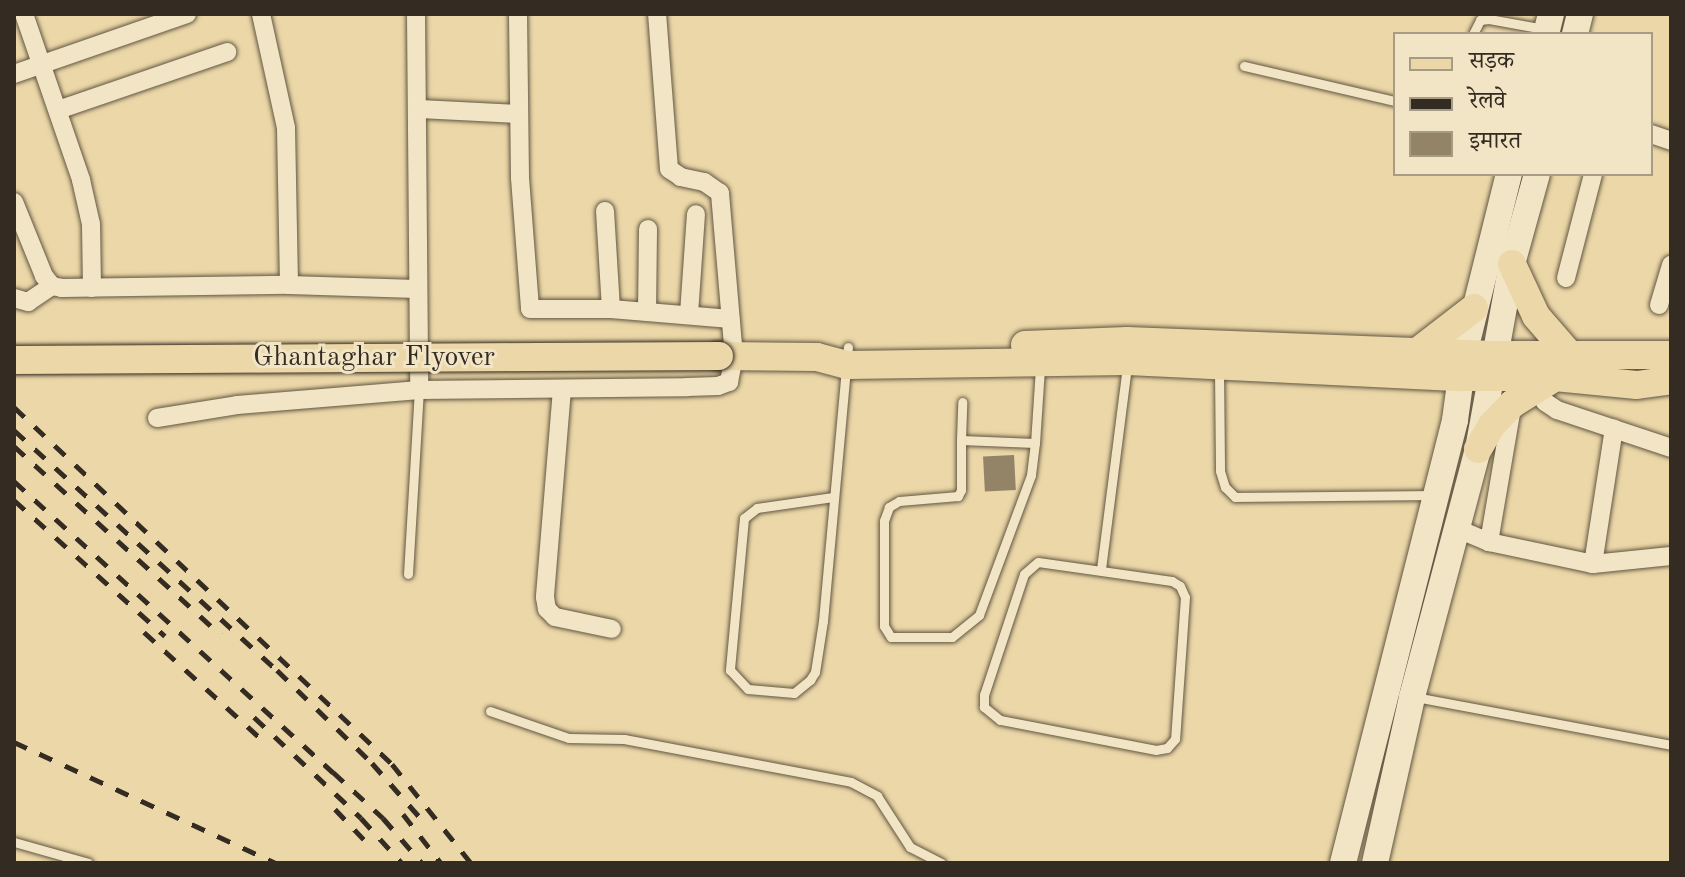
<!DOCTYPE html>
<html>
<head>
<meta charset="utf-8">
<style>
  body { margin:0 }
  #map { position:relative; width:1685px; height:877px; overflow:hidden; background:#ebd7a7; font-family:"Old Standard TT","Noto Serif Devanagari",serif }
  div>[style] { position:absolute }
  .building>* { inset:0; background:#938467; transform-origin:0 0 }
  .roads { filter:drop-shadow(0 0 2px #625643) drop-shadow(0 0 2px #625643) }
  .lane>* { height:9px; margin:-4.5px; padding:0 4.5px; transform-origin:4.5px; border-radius:4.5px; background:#f2e5c6 }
  .street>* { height:18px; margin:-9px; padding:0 9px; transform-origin:9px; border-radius:9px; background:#f2e5c6 }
  .secondary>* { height:26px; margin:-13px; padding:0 13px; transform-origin:13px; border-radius:13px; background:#f2e5c6 }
  .primary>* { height:28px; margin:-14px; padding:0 14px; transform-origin:14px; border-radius:14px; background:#ebd7a7 }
  .rail>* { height:5px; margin-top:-2.5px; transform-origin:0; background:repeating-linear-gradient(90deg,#342b22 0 14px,transparent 0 28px) }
  .bridges { filter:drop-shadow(0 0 2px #342b22) drop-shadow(0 0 2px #342b22) }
  .primary-bridge>* { height:28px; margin:-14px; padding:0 14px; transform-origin:14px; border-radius:14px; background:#ebd7a7 }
  span { translate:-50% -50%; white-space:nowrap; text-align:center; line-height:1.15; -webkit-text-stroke:6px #f2e5c6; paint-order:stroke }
  .street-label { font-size:28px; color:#342b22 }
  .frame { position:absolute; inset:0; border:16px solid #342b22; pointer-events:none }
  .legend { position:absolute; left:1393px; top:32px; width:260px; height:144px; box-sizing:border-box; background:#f2e5c6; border:2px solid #a69b84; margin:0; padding:10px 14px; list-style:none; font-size:24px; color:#342b22 }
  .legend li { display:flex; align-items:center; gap:16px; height:40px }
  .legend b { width:40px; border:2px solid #a69b84 }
</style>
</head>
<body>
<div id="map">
  <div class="building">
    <i style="left:1014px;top:455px;width:35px;height:31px;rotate:87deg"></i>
  </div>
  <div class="roads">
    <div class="lane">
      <i style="left:1473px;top:34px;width:16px;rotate:-63deg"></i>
      <i style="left:1480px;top:20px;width:9px;rotate:-6deg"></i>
      <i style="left:1489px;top:19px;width:56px;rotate:10.3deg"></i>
      <i style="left:1244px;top:66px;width:155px;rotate:13.1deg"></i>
      <i style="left:1219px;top:370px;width:101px;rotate:89.4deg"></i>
      <i style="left:1220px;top:471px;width:17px;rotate:73deg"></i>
      <i style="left:1225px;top:487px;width:14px;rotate:45deg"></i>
      <i style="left:1235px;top:497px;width:197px;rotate:-0.6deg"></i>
      <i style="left:961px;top:440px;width:38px;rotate:-88deg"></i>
      <i style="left:1035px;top:443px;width:74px;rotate:-177.7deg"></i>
      <i style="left:961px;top:440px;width:50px;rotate:90deg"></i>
      <i style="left:961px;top:490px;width:7px;rotate:117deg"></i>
      <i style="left:958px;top:496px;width:59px;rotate:175.2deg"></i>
      <i style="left:899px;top:501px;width:12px;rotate:149deg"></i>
      <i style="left:889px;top:507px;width:15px;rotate:110deg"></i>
      <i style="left:884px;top:521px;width:105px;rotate:90deg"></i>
      <i style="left:884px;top:626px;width:13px;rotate:58deg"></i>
      <i style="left:891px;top:637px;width:61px"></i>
      <i style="left:952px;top:637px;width:35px;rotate:-39deg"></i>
      <i style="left:979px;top:615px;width:149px;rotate:-69.6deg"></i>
      <i style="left:1031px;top:475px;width:32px;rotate:-83deg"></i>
      <i style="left:1035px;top:443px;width:75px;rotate:-86.2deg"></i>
      <i style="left:833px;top:497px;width:77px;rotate:171.8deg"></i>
      <i style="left:757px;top:508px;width:16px;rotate:142deg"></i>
      <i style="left:744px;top:518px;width:153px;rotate:95.3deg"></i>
      <i style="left:730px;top:670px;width:26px;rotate:47deg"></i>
      <i style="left:748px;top:689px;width:46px;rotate:5deg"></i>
      <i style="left:794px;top:693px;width:21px;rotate:-39deg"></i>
      <i style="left:810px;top:680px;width:9px;rotate:-58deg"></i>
      <i style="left:815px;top:672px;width:52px;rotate:-81.1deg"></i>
      <i style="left:823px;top:621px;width:275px;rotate:-84.8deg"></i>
      <i style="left:1038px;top:562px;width:135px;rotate:8.1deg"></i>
      <i style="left:1172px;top:581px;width:9px;rotate:32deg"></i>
      <i style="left:1180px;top:586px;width:12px;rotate:66deg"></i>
      <i style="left:1185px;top:597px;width:142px;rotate:94deg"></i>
      <i style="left:1175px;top:739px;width:12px;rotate:132deg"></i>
      <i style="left:1167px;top:748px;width:11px;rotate:170deg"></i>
      <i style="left:1156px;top:750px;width:159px;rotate:-169.1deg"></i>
      <i style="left:1000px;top:720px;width:21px;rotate:-141deg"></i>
      <i style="left:984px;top:707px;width:12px;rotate:-90deg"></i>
      <i style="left:984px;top:695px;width:127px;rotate:-71.7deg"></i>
      <i style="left:1024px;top:574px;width:18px;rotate:-41deg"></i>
      <i style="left:1101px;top:569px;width:205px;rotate:-82.7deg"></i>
      <i style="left:408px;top:574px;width:184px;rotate:-86.6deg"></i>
      <i style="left:1415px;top:697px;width:260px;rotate:10.6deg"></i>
      <i style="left:490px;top:711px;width:83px;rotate:18.9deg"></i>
      <i style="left:569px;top:738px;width:55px;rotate:1deg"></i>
      <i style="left:624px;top:739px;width:231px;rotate:10.7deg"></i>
      <i style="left:851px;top:782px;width:30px;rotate:28deg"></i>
      <i style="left:877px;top:796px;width:61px;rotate:57.1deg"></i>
      <i style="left:910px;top:847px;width:35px;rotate:27deg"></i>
      <i style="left:14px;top:842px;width:77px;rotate:15.8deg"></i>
    </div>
    <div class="street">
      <i style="left:24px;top:14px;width:176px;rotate:71deg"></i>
      <i style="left:81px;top:180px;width:45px;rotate:77.2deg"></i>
      <i style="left:91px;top:224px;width:64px;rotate:89.1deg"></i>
      <i style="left:261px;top:14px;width:117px;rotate:77.6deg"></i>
      <i style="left:286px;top:128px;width:157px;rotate:88.9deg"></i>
      <i style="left:416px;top:14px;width:376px;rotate:89.5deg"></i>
      <i style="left:518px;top:14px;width:164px;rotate:89.3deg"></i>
      <i style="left:520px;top:178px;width:131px;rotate:85.6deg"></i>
      <i style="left:530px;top:309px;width:81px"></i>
      <i style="left:611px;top:309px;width:120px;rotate:4.8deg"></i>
      <i style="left:14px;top:74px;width:183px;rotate:-19.1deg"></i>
      <i style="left:419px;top:109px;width:100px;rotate:2.9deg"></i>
      <i style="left:58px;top:110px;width:179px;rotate:-18.9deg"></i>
      <i style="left:1651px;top:134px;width:21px;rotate:19deg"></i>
      <i style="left:14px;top:202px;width:80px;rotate:67.9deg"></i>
      <i style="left:44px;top:276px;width:13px;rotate:51deg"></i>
      <i style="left:52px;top:286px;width:10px;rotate:11deg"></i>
      <i style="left:62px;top:288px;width:227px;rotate:-0.8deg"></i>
      <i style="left:289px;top:285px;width:128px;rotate:1.8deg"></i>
      <i style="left:605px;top:211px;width:98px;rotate:86.5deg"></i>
      <i style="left:1566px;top:278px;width:107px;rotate:-75.4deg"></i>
      <i style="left:14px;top:298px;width:15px;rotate:16deg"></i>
      <i style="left:28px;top:302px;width:29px;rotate:-34deg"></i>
      <i style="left:1659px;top:305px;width:42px;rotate:-73.3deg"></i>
      <i style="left:647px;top:312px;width:83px;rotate:-89.3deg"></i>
      <i style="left:689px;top:314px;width:100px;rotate:-86deg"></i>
      <i style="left:1535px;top:388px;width:17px;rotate:54deg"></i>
      <i style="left:1545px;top:402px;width:14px;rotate:34deg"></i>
      <i style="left:1557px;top:410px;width:120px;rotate:18.4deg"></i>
      <i style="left:562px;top:389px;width:209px;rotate:94.7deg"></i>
      <i style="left:545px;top:597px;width:12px;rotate:81deg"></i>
      <i style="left:547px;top:609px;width:11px;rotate:45deg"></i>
      <i style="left:555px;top:617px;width:58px;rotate:11.9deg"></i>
      <i style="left:157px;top:418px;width:81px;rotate:-9.2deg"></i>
      <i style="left:237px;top:405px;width:183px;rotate:-4.7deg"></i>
      <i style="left:419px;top:390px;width:268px;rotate:-0.6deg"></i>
      <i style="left:687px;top:387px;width:31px;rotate:-2deg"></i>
      <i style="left:718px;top:386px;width:12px;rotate:-20deg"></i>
      <i style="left:729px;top:382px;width:25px;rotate:-79deg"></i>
      <i style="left:734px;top:357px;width:165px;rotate:-94.9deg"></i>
      <i style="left:720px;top:193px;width:19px;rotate:-145deg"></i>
      <i style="left:704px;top:182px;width:24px;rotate:-168deg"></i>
      <i style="left:681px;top:177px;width:14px;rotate:-146deg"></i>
      <i style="left:669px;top:169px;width:155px;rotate:-94.4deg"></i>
      <i style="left:1458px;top:529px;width:34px;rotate:23deg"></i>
      <i style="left:1489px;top:542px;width:106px;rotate:11.9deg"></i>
      <i style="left:1593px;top:564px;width:78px;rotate:-5.9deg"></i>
      <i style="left:1489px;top:542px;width:137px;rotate:-80.3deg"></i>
      <i style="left:1593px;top:564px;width:137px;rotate:-81.2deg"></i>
    </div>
    <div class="secondary">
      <i style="left:1546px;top:34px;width:21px;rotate:-76deg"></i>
      <i style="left:1575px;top:34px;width:21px;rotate:-76deg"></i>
      <i style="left:1343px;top:863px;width:457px;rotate:-75.8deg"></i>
      <i style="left:1455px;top:420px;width:67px;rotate:-82.2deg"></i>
      <i style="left:1464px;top:354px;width:186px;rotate:-76deg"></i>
      <i style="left:1375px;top:863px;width:170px;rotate:-77.4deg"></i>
      <i style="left:1412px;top:697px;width:257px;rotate:-75.1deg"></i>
      <i style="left:1478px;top:449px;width:188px;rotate:-79.6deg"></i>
      <i style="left:1512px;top:264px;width:93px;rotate:-74.5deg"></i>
    </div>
    <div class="primary">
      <i style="left:1512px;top:264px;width:57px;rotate:65.2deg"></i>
      <i style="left:1536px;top:316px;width:49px;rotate:49.1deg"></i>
      <i style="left:1025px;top:345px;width:102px;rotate:-2.2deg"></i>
      <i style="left:1127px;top:341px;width:366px;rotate:2.2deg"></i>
      <i style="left:1493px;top:355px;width:178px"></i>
      <i style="left:1417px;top:352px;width:72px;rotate:-37.7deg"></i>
      <i style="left:719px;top:356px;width:98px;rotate:0.6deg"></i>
      <i style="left:817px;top:357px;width:31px;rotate:15deg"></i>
      <i style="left:847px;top:365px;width:281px;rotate:-0.8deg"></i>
      <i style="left:1128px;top:361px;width:333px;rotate:2.8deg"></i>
      <i style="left:1461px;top:377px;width:94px"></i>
      <i style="left:1555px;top:377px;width:82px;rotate:5.6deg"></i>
      <i style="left:1637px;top:385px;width:34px;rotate:-8deg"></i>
      <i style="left:1478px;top:449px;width:28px;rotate:-60deg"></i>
      <i style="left:1492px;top:425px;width:29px;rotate:-46deg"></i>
      <i style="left:1512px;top:404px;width:49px;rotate:-31.8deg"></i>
    </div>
  </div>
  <div class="rail">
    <i style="left:14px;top:407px;width:520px;rotate:43.36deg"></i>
    <i style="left:392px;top:764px;width:127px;rotate:51.4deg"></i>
    <i style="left:14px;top:430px;width:356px;rotate:42.4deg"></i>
    <i style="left:277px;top:670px;width:133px;rotate:44.4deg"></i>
    <i style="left:372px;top:763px;width:79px;rotate:48.6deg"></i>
    <i style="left:14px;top:446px;width:280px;rotate:42.4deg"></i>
    <i style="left:14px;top:481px;width:432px;rotate:42.4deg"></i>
    <i style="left:333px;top:772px;width:68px;rotate:42.6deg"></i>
    <i style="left:383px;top:818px;width:60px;rotate:49.1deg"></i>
    <i style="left:14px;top:500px;width:203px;rotate:42deg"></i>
    <i style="left:144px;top:632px;width:156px;rotate:42.4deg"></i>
    <i style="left:254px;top:717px;width:147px;rotate:43.3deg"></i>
    <i style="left:361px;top:818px;width:61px;rotate:47.7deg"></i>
    <i style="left:14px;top:742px;width:289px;rotate:24.8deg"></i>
    <i style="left:335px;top:809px;width:55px;rotate:46.5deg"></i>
    <i style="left:403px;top:814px;width:62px;rotate:52.2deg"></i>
  </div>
  <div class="bridges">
    <div class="primary-bridge">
      <i style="left:14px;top:360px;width:705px;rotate:-0.33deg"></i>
    </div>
  </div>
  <div class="street-label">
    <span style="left:374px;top:358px">Ghantaghar Flyover</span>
  </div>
  <div class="frame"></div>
  <ul class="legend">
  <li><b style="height:10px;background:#ebd7a7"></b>सड़क</li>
  <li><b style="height:10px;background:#342b22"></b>रेलवे</li>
  <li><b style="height:22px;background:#938467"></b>इमारत</li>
  </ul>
</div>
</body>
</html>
